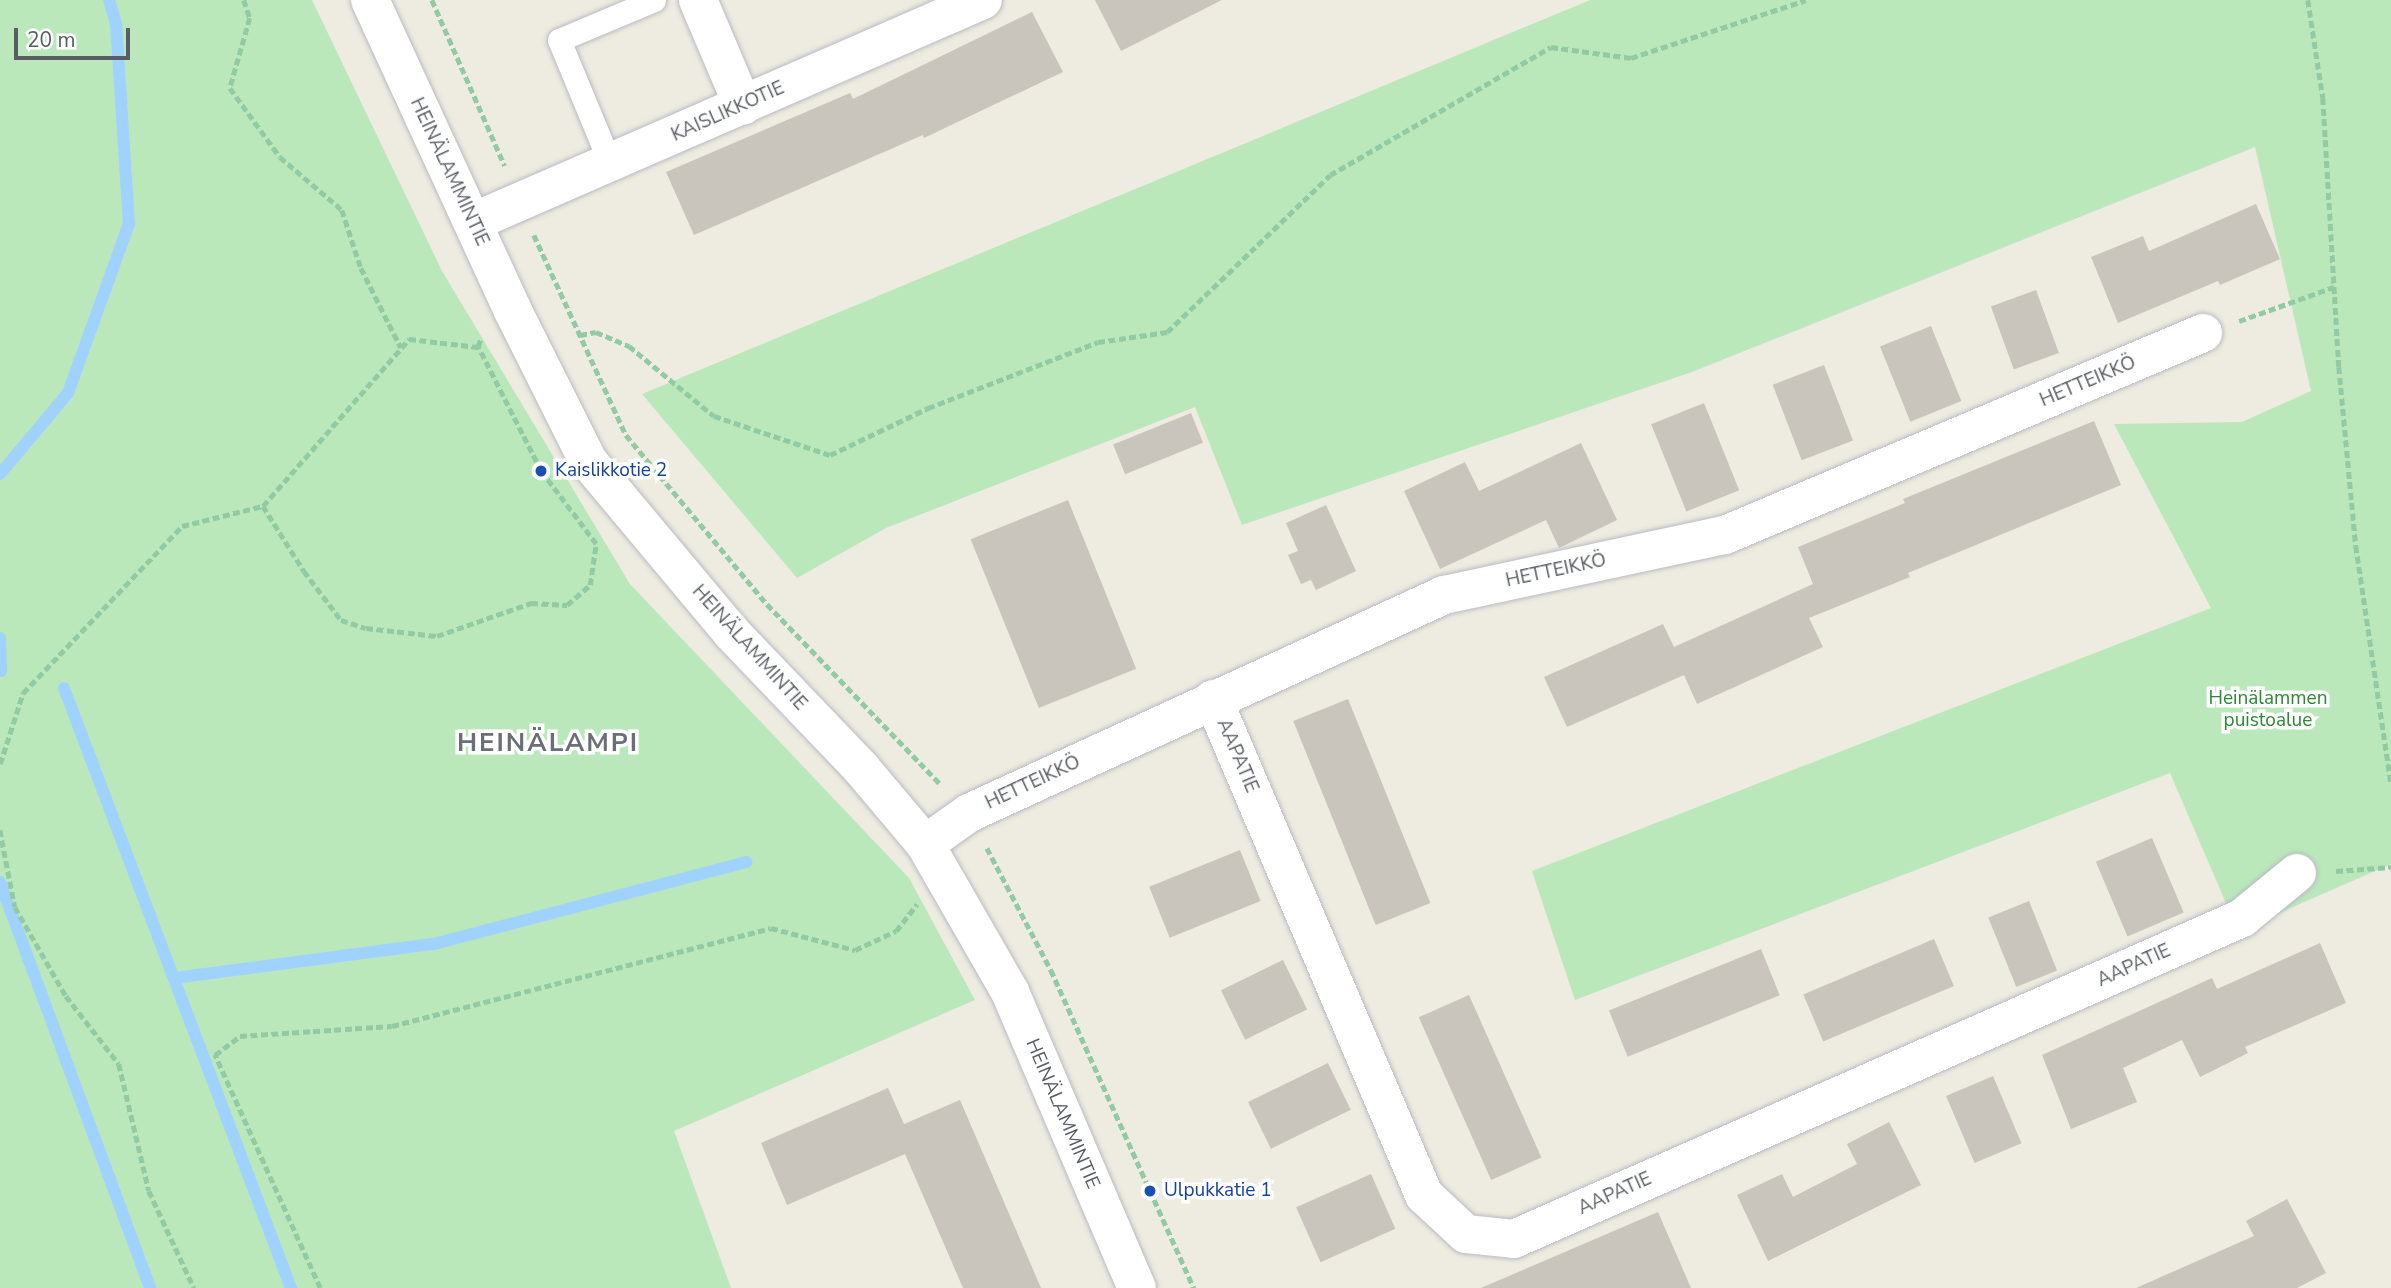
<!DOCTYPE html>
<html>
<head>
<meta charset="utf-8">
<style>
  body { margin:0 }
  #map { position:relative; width:2391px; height:1288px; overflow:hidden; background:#eeebe0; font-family:"Nunito Sans",sans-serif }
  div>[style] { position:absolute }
  .green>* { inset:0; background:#bae8bb }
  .stream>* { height:12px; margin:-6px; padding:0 6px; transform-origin:6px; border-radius:6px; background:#9fd2ff }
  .building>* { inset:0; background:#c9c5bd; transform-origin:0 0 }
  .path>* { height:4.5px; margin-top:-2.25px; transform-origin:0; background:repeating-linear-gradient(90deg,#92caa4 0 7px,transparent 0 10.5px) }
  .roads { filter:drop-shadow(0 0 2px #b8bbc1) drop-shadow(0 0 2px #b8bbc1) }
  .lane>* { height:23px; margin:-11.5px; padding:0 11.5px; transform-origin:11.5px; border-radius:11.5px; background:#fff }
  .street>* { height:38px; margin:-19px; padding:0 19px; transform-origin:19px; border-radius:19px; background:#fff }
  .secondary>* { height:38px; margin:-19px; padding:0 19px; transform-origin:19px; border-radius:19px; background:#fff }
  .dots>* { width:19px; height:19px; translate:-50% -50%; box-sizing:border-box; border:4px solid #fff; border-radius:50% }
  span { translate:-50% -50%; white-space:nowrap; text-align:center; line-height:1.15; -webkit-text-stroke:7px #fff; paint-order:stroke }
  .street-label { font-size:19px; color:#595d63 }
  .transit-label { font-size:19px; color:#164399 }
  .left { translate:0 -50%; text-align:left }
  .park-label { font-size:19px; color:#2d8733 }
  .district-label { font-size:26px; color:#6a6f75; font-weight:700; letter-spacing:2px }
  .scale { position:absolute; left:14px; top:28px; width:116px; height:32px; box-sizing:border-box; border:4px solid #595d63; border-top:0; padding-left:9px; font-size:21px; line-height:24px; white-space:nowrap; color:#595d63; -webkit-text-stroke:5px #fff; paint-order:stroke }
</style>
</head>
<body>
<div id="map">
  <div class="green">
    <i style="clip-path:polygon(0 0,312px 0,442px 271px,630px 584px,909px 878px,975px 1000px,674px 1131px,731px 1288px,0 1288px)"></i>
    <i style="clip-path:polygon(1590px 0,2391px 0,2391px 864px,2238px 931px,2170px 773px,1575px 1000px,1532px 871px,2211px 608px,2114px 424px,2242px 422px,2311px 391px,2255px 147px,1692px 372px,1242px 525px,1195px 407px,886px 528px,797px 578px,642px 394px)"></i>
  </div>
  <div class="stream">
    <i style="left:0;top:474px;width:106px;rotate:-50deg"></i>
    <i style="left:68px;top:393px;width:180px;rotate:-70.2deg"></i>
    <i style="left:129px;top:224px;width:200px;rotate:-93.7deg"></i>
    <i style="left:116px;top:24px;width:25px;rotate:-106deg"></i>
    <i style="left:0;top:638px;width:33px;rotate:88deg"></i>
    <i style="left:64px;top:688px;width:642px;rotate:69.28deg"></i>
    <i style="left:0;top:882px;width:433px;rotate:69.7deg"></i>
    <i style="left:174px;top:978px;width:262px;rotate:-7.5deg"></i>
    <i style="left:434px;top:944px;width:323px;rotate:-14.7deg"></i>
  </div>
  <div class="building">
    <i style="clip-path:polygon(1095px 0,1222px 0,1121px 51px)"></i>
    <i style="clip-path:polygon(1032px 12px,1063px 72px,924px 138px,923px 135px,694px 235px,666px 172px,850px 93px,853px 99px)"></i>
    <i style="clip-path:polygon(2256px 204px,2280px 259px,2220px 285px,2218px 281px,2118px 323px,2091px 257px,2143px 236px,2149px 251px)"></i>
    <i style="left:2036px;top:290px;width:67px;height:48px;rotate:70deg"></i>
    <i style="left:1931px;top:326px;width:81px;height:55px;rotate:68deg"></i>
    <i style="left:1824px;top:365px;width:81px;height:55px;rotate:69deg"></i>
    <i style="left:1704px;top:403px;width:94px;height:57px;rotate:68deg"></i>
    <i style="left:1191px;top:413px;width:32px;height:84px;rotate:68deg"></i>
    <i style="clip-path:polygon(2094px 421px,2121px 485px,1908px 573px,1910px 577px,1809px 618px,1823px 647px,1697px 704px,1684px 675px,1567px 727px,1544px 677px,1663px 624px,1674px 647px,1813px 584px,1798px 547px,1905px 503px,1903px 499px)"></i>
    <i style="clip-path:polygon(1581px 443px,1617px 520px,1559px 548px,1546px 520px,1440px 569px,1404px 491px,1465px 462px,1479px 491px)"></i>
    <i style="left:1068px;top:500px;width:182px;height:105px;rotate:68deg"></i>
    <i style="clip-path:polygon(1326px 505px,1356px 571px,1316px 590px,1311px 580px,1301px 584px,1288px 555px,1298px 551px,1286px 523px)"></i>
    <i style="left:1348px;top:699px;width:220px;height:59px;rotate:68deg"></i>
    <i style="left:2152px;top:838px;width:81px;height:61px;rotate:67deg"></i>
    <i style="left:1240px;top:850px;width:55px;height:98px;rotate:68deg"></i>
    <i style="left:2029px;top:901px;width:75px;height:44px;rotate:68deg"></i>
    <i style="left:1934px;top:939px;width:51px;height:142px;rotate:67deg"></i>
    <i style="clip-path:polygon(2320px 943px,2346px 1003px,2245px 1047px,2248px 1053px,2200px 1077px,2182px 1040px,2123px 1068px,2137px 1102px,2071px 1129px,2042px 1055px,2212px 978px,2217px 989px)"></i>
    <i style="left:1761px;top:949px;width:50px;height:164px;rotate:68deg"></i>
    <i style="left:1283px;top:960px;width:55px;height:69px;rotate:64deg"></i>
    <i style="left:1469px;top:995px;width:178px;height:55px;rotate:66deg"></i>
    <i style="left:1328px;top:1063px;width:52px;height:89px;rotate:64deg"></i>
    <i style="left:1993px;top:1076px;width:73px;height:51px;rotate:67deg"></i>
    <i style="clip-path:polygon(888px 1088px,904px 1124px,960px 1100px,1041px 1288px,963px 1288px,905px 1154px,787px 1205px,761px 1143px)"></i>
    <i style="clip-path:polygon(1889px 1122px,1921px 1185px,1768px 1261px,1737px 1195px,1782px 1174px,1793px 1197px,1857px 1164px,1847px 1144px)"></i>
    <i style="left:1371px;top:1174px;width:60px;height:82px;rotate:66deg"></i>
    <i style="clip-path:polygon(2287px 1199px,2326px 1273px,2297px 1288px,2136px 1288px,2254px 1236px,2246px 1221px)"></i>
    <i style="clip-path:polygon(1658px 1212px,1691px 1288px,1481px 1288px)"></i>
  </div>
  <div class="path">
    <i style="left:244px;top:0;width:19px;rotate:72deg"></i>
    <i style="left:250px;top:18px;width:73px;rotate:105.9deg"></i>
    <i style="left:230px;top:88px;width:85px;rotate:54.1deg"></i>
    <i style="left:280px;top:157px;width:82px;rotate:40.5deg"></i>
    <i style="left:342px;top:210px;width:61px;rotate:71.9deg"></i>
    <i style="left:361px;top:268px;width:89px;rotate:63.4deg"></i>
    <i style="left:432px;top:0;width:181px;rotate:66.3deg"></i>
    <i style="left:2308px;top:0;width:99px;rotate:81.3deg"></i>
    <i style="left:2323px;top:98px;width:269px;rotate:86.6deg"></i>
    <i style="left:2339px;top:367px;width:180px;rotate:84.6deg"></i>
    <i style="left:2356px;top:546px;width:239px;rotate:81.6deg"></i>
    <i style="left:534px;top:235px;width:220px;rotate:65.3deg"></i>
    <i style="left:626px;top:435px;width:220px;rotate:50.2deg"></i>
    <i style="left:767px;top:604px;width:251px;rotate:46.1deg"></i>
    <i style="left:2239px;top:321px;width:101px;rotate:-19.7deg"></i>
    <i style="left:580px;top:335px;width:16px;rotate:-11deg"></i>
    <i style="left:596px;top:332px;width:36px;rotate:23deg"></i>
    <i style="left:629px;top:346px;width:110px;rotate:39.5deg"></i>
    <i style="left:714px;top:416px;width:122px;rotate:18.6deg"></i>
    <i style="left:830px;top:455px;width:109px;rotate:-25.6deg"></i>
    <i style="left:928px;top:408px;width:182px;rotate:-21.2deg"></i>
    <i style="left:1098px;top:342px;width:70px;rotate:-8.2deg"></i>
    <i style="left:1167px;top:332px;width:226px;rotate:-43.9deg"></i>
    <i style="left:1330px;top:175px;width:255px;rotate:-30.1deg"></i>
    <i style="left:1551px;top:47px;width:81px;rotate:7.8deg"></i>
    <i style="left:1631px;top:58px;width:184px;rotate:-18.3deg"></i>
    <i style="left:263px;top:506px;width:77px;rotate:57.8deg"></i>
    <i style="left:304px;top:571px;width:61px;rotate:52.9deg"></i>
    <i style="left:341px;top:620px;width:26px;rotate:18deg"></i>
    <i style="left:366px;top:628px;width:71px;rotate:6.4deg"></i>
    <i style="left:437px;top:636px;width:100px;rotate:-19.3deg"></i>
    <i style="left:531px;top:603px;width:36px;rotate:3deg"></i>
    <i style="left:567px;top:605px;width:30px;rotate:-41deg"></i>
    <i style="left:590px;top:585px;width:41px;rotate:-81.7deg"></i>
    <i style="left:596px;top:544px;width:91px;rotate:-127deg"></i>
    <i style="left:541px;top:471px;width:139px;rotate:-116.9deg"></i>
    <i style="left:478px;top:347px;width:10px;rotate:-73deg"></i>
    <i style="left:0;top:764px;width:75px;rotate:-72.1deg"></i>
    <i style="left:23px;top:693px;width:231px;rotate:-46.4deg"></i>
    <i style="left:182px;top:526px;width:83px;rotate:-13.9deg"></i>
    <i style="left:263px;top:506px;width:222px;rotate:-48.8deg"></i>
    <i style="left:409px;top:339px;width:69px;rotate:6.6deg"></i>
    <i style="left:0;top:830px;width:78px;rotate:79deg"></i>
    <i style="left:15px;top:907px;width:103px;rotate:60.2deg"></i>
    <i style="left:66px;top:996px;width:86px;rotate:52.1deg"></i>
    <i style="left:119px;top:1064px;width:130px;rotate:76.7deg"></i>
    <i style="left:149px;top:1191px;width:107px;rotate:65.1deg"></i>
    <i style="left:987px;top:848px;width:138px;rotate:62.3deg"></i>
    <i style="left:1051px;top:970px;width:349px;rotate:65.8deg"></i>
    <i style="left:2336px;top:871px;width:55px;rotate:-4.2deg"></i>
    <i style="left:320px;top:1288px;width:256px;rotate:-114.3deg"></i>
    <i style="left:215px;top:1055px;width:31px;rotate:-37deg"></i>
    <i style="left:240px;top:1036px;width:152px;rotate:-3.8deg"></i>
    <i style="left:392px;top:1026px;width:391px;rotate:-14.5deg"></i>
    <i style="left:771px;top:928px;width:87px;rotate:14.7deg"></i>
    <i style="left:855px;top:950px;width:45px;rotate:-24.9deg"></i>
    <i style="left:896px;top:931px;width:34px;rotate:-52deg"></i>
  </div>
  <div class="roads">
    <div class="lane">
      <i style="left:610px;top:163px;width:133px;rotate:-112.5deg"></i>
      <i style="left:559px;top:40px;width:103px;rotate:-22.8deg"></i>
    </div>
    <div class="street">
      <i style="left:698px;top:0;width:115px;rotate:67deg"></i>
      <i style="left:473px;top:222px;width:556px;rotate:-23.52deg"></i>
      <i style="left:1213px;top:699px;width:539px;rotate:66.95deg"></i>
      <i style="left:1424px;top:1195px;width:57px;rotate:42.9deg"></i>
      <i style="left:1466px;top:1234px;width:48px;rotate:5.9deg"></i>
      <i style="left:1514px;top:1239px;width:796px;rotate:-23.79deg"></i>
      <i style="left:2242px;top:918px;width:71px;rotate:-39.3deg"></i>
      <i style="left:925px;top:844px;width:54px;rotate:-35.2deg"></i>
      <i style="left:969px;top:813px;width:523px;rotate:-24.65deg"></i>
      <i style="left:1444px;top:595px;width:287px;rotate:-12.1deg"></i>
      <i style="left:1725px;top:535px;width:519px;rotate:-22.91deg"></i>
    </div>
    <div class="secondary">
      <i style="left:370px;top:0;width:342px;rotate:65.3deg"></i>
      <i style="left:513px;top:311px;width:168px;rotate:63.4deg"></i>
      <i style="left:588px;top:461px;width:224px;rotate:50.1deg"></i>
      <i style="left:732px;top:633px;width:187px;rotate:46.3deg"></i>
      <i style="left:861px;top:768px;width:99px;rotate:49.9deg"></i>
      <i style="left:925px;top:844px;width:171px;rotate:60.1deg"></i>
      <i style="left:1010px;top:992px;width:322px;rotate:66.8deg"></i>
    </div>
  </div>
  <div class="dots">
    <i style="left:541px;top:471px;background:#1a4fb4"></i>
    <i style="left:1150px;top:1191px;background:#1a4fb4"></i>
  </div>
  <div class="street-label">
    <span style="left:728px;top:112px;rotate:-24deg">KAISLIKKOTIE</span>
    <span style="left:449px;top:172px;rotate:65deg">HEINÄLAMMINTIE</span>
    <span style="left:2088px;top:382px;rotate:-23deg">HETTEIKKÖ</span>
    <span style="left:1556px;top:571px;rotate:-12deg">HETTEIKKÖ</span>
    <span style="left:749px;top:648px;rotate:48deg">HEINÄLAMMINTIE</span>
    <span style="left:1237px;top:756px;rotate:67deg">AAPATIE</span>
    <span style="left:1033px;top:783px;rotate:-25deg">HETTEIKKÖ</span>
    <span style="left:2134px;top:966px;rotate:-24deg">AAPATIE</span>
    <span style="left:1062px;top:1114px;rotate:67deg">HEINÄLAMMINTIE</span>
    <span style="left:1615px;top:1194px;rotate:-24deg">AAPATIE</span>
  </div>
  <div class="transit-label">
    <span class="left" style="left:555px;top:471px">Kaislikkotie 2</span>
    <span class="left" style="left:1164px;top:1191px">Ulpukkatie 1</span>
  </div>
  <div class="park-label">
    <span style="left:2268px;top:710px">Heinälammen<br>puistoalue</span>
  </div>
  <div class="district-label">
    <span style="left:548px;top:743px">HEINÄLAMPI</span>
  </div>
  <div class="scale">20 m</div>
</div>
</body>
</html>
